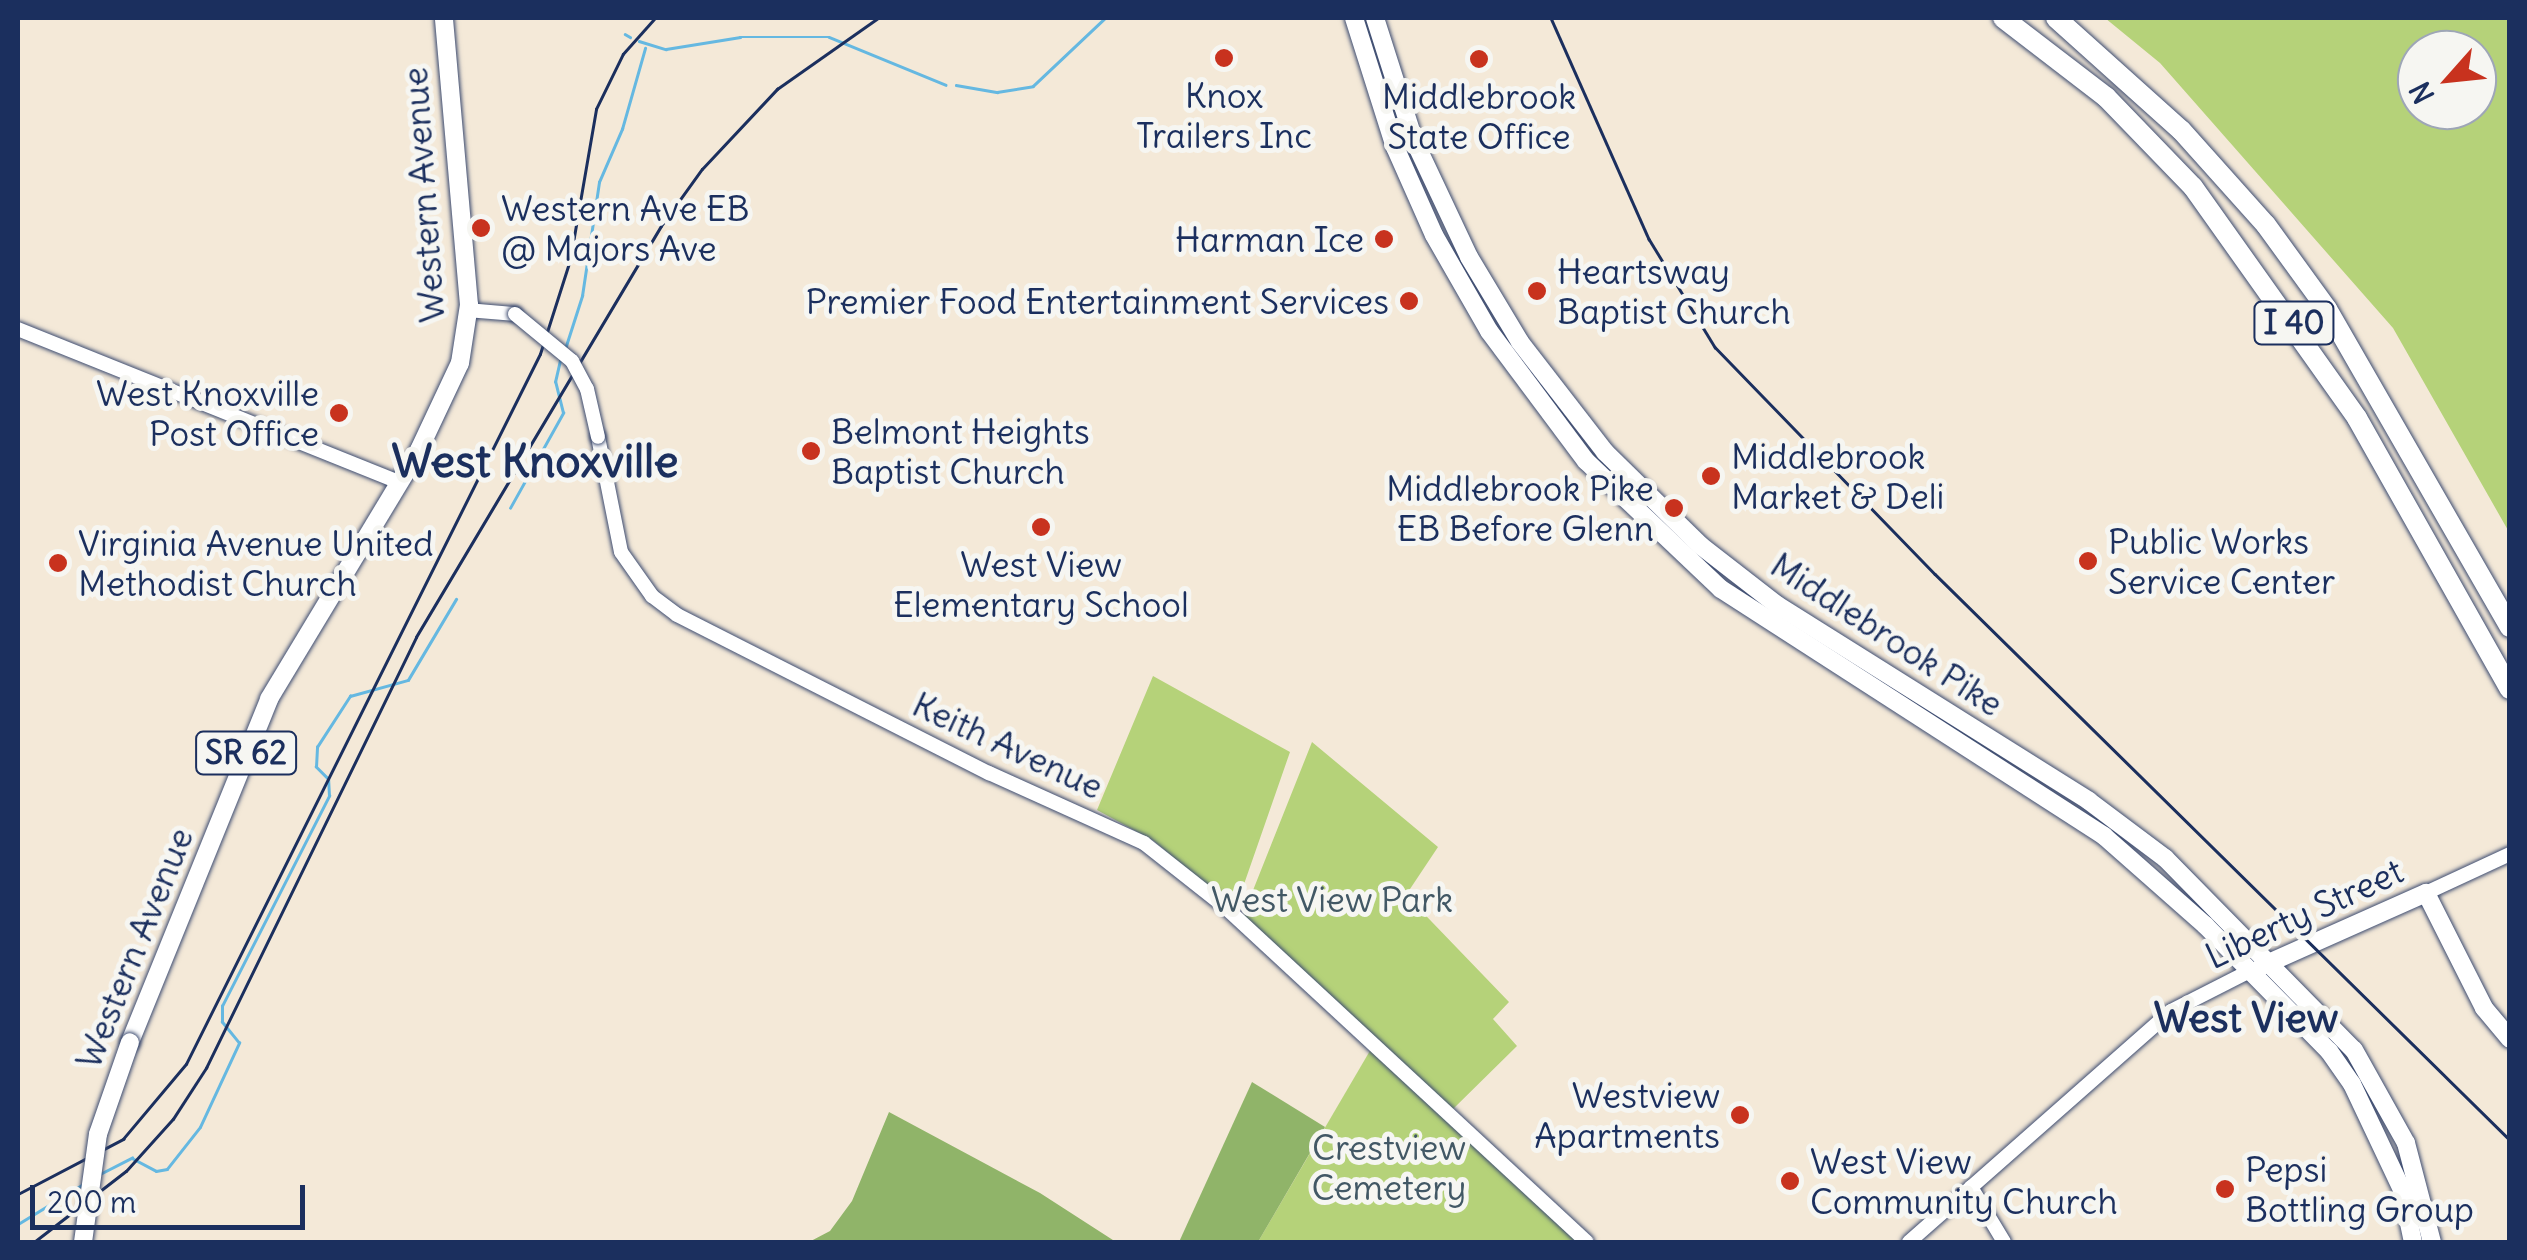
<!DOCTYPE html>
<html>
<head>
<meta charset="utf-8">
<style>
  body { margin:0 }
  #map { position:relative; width:2527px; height:1260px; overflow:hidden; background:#f4e9d8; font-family:Delius,sans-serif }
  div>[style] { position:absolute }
  .green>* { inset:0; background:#b5d279 }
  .forest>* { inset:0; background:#90b469 }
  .stream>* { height:2.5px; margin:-1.25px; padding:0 1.25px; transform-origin:1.25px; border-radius:1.25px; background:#65b8e1 }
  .roads { filter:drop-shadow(0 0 2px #3c4b70) drop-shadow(0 0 2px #3c4b70) }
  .minor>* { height:14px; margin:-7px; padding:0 7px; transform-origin:7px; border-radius:7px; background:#fff }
  .major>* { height:18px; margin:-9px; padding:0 9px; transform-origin:9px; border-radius:9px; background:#fff }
  .highway>* { height:20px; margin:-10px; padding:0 10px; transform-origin:10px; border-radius:10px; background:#fff }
  .rail>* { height:2.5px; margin:-1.25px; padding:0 1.25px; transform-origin:1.25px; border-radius:1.25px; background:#1b2f5e }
  .bridges { filter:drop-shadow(0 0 2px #3c4b70) drop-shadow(0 0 2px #3c4b70) }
  .minor-bridge>* { height:14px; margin:-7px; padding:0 7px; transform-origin:7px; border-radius:7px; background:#fff }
  .major-bridge>* { height:18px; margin:-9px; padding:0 9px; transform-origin:9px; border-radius:9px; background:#fff }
  .dots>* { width:28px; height:28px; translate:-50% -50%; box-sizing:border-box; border:5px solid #f6f6f2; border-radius:50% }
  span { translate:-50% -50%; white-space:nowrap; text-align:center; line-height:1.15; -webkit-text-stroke:10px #f6f6f2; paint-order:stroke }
  .shield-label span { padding:2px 8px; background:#f6f6f2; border:2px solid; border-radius:8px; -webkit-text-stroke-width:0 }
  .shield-label { font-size:32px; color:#1b2f5e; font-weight:700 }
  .poi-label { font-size:35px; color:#1b2f5e }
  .left { translate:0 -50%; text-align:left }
  .right { translate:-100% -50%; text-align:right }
  .street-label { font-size:35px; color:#1b2f5e }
  .park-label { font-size:35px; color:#425865 }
  .quarter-label { font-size:40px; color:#1b2f5e; font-weight:700 }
  .district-label { font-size:45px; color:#1b2f5e; font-weight:700 }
  .frame { position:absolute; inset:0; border:20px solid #1b2f5e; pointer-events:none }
  .north { position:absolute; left:2397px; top:30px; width:100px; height:100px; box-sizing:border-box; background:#f6f6f2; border:2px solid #9ea6b7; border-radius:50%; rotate:243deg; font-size:28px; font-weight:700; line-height:40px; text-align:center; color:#1b2f5e }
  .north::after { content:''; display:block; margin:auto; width:35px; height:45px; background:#c8321e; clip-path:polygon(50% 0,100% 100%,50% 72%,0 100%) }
  .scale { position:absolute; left:30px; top:1185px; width:275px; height:45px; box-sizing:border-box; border:5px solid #1b2f5e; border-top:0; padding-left:12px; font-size:30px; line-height:35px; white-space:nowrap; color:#1b2f5e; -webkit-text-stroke:8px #f6f6f2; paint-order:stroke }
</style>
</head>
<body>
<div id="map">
  <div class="green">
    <i style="clip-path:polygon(evenodd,2105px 18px,2509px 18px,2509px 532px,2393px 328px,2160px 63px,2105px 18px,2417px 50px,2477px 50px,2477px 110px,2417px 110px,2417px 50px)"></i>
    <i style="clip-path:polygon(1153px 676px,1290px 752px,1235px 910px,1154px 841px,1097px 810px)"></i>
    <i style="clip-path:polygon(1312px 742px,1438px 847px,1406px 895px,1509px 1002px,1493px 1019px,1517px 1046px,1451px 1111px,1242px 918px)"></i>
    <i style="clip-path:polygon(1371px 1049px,1583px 1242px,1258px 1242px)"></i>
  </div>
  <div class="forest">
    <i style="clip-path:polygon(1252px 1082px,1325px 1127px,1258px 1242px,1179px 1242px)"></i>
    <i style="clip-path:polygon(889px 1112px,1040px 1193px,1116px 1242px,809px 1242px,830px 1231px,852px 1201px)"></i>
  </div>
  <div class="stream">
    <i style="left:625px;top:34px;width:6px;rotate:31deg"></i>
    <i style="left:639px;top:41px;width:28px;rotate:17deg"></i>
    <i style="left:666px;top:49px;width:75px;rotate:-9.2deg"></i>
    <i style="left:740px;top:37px;width:89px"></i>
    <i style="left:829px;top:37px;width:126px;rotate:22.3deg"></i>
    <i style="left:956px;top:85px;width:42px;rotate:9.7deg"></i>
    <i style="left:997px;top:92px;width:36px;rotate:-9deg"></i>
    <i style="left:1033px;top:86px;width:99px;rotate:-43.4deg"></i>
    <i style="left:565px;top:349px;width:56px;rotate:-72.2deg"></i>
    <i style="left:582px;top:296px;width:115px;rotate:-81.5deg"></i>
    <i style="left:599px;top:182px;width:58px;rotate:-66.5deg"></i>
    <i style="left:622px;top:129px;width:84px;rotate:-74.1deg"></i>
    <i style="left:510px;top:508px;width:109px;rotate:-60.8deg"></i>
    <i style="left:563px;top:413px;width:32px;rotate:-104deg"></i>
    <i style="left:555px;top:382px;width:22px;rotate:-77deg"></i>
    <i style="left:100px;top:1174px;width:36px;rotate:-27deg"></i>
    <i style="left:132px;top:1158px;width:27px;rotate:28deg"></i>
    <i style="left:156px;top:1171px;width:11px;rotate:-10deg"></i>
    <i style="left:167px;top:1169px;width:53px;rotate:-51.8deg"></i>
    <i style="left:200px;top:1127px;width:93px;rotate:-65.1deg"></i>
    <i style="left:239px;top:1043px;width:27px;rotate:-129deg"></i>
    <i style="left:222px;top:1022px;width:16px;rotate:-90deg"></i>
    <i style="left:222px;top:1006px;width:236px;rotate:-63deg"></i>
    <i style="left:329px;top:796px;width:17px;rotate:-93deg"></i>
    <i style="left:328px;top:779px;width:17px;rotate:-135deg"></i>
    <i style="left:316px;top:767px;width:20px;rotate:-87deg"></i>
    <i style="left:317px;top:747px;width:61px;rotate:-57.1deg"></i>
    <i style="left:350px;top:696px;width:60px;rotate:-15.4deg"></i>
    <i style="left:408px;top:680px;width:94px;rotate:-59.3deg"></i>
    <i style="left:18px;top:1224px;width:79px;rotate:-31.5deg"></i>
  </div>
  <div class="roads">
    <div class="minor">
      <i style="left:468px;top:310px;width:47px;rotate:4.9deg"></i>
      <i style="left:18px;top:329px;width:410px;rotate:21.9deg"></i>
      <i style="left:598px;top:437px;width:117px;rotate:78.7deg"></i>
      <i style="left:621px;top:552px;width:54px;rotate:54.8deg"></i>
      <i style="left:652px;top:596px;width:31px;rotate:37deg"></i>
      <i style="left:677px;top:615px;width:350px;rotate:26.9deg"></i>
      <i style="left:989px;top:773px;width:170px;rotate:24.3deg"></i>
      <i style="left:1144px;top:843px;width:103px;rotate:38.3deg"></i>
      <i style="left:1225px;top:907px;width:493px;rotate:42.8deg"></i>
      <i style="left:2426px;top:893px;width:93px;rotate:-24.9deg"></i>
      <i style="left:1971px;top:1187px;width:64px;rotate:59deg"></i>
      <i style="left:1909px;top:1242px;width:349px;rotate:-41.4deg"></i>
      <i style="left:2171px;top:1011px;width:89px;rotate:-26.9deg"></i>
    </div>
    <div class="major">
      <i style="left:1354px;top:18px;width:135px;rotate:72.4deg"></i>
      <i style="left:1395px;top:147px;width:96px;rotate:66.1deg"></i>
      <i style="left:1434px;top:235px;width:111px;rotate:60.2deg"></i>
      <i style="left:1489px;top:331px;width:162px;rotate:53.3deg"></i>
      <i style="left:1586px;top:461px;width:186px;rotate:43.5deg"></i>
      <i style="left:1721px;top:589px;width:456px;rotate:32.8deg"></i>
      <i style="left:2104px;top:836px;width:135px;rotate:41.4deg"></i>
      <i style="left:2205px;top:925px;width:177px;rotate:45.5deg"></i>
      <i style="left:2329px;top:1051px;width:40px;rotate:55.1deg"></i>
      <i style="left:2352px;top:1084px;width:117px;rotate:64.7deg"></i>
      <i style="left:2402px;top:1190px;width:53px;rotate:78.1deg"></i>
      <i style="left:1375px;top:18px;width:128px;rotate:72.3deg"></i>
      <i style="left:1414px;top:140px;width:129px;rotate:64.8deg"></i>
      <i style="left:1469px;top:257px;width:99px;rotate:59deg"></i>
      <i style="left:1520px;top:342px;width:139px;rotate:52.3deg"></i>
      <i style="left:1605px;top:452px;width:134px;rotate:44.4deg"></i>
      <i style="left:1701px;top:546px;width:96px;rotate:37.8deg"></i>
      <i style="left:1777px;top:605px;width:368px;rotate:32.1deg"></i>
      <i style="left:2089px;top:801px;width:95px;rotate:36.9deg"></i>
      <i style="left:2165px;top:858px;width:269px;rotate:45.5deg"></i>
      <i style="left:2354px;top:1050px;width:107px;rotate:60.8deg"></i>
      <i style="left:2406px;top:1143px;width:102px;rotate:75.3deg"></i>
      <i style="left:2262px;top:966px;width:180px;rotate:-24deg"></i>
      <i style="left:2426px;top:893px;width:129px;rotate:63.2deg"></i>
      <i style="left:2484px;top:1008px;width:40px;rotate:50deg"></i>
      <i style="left:130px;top:1042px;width:370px;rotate:-67.9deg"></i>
      <i style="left:269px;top:699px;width:291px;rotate:-58.9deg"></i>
      <i style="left:419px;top:450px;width:96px;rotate:-64.8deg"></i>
      <i style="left:460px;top:363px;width:59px;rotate:-81.2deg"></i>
      <i style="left:469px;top:305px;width:288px;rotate:-95deg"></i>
    </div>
    <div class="highway">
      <i style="left:2003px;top:18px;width:130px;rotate:37.5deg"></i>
      <i style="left:2106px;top:97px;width:125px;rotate:46deg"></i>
      <i style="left:2193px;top:187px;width:283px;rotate:54.6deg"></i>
      <i style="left:2357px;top:418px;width:311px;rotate:60.6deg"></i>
      <i style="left:2056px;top:18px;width:168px;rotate:41.9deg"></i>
      <i style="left:2181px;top:130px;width:127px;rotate:48.2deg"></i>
      <i style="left:2266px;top:225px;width:104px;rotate:54deg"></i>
      <i style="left:2327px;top:309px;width:367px;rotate:60.1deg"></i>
    </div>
  </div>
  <div class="rail">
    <i style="left:1551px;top:18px;width:242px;rotate:66.1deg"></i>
    <i style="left:1649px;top:239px;width:127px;rotate:58.6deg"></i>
    <i style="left:1715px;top:347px;width:316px;rotate:45.9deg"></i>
    <i style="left:1935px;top:574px;width:807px;rotate:44.55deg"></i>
    <i style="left:18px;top:1194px;width:119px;rotate:-27.6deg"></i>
    <i style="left:123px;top:1139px;width:98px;rotate:-50deg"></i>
    <i style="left:186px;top:1064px;width:793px;rotate:-63.5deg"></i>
    <i style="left:540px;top:354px;width:99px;rotate:-72.3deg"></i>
    <i style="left:570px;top:260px;width:153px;rotate:-80.2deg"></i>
    <i style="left:596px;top:109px;width:61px;rotate:-63.9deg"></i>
    <i style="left:623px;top:54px;width:48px;rotate:-48.4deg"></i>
    <i style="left:34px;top:1242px;width:116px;rotate:-37.7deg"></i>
    <i style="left:126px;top:1171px;width:70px;rotate:-47.9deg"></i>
    <i style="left:173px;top:1119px;width:61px;rotate:-57.1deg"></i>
    <i style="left:206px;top:1068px;width:479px;rotate:-64deg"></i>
    <i style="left:416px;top:637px;width:478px;rotate:-59.2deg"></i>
    <i style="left:661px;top:226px;width:70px;rotate:-54.3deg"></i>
    <i style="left:702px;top:169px;width:110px;rotate:-46.8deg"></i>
    <i style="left:777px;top:89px;width:123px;rotate:-35.1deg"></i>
  </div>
  <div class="bridges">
    <div class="minor-bridge">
      <i style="left:515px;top:314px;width:74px;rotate:39.5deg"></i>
      <i style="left:572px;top:361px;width:32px;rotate:62deg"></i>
      <i style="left:587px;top:389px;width:49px;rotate:77.1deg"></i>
    </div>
    <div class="major-bridge">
      <i style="left:83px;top:1242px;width:109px;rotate:-82.1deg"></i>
      <i style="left:98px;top:1134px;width:97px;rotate:-70.8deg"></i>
    </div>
  </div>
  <div class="dots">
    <i style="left:1224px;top:58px;background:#c8321e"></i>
    <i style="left:1479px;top:59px;background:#c8321e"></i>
    <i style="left:481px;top:228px;background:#c8321e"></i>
    <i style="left:1384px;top:239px;background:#c8321e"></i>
    <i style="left:1537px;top:291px;background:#c8321e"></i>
    <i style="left:1409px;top:301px;background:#c8321e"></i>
    <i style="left:339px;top:413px;background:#c8321e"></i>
    <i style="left:811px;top:451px;background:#c8321e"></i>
    <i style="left:1711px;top:476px;background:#c8321e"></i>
    <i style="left:1674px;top:508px;background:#c8321e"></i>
    <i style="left:1041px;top:527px;background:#c8321e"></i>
    <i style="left:2088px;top:561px;background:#c8321e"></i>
    <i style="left:58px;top:563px;background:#c8321e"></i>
    <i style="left:1740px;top:1115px;background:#c8321e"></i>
    <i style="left:1790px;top:1181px;background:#c8321e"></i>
    <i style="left:2225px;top:1189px;background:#c8321e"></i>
  </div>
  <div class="shield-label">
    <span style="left:2294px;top:323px">I 40</span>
    <span style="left:246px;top:753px">SR 62</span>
  </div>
  <div class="poi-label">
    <span style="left:1224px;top:115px">Knox<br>Trailers Inc</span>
    <span style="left:1479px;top:116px">Middlebrook<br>State Office</span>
    <span class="left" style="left:501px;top:228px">Western Ave EB<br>@ Majors Ave</span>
    <span class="right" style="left:1364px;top:239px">Harman Ice</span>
    <span class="left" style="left:1557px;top:291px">Heartsway<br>Baptist Church</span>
    <span class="right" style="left:1389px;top:301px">Premier Food Entertainment Services</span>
    <span class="right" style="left:319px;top:413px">West Knoxville<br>Post Office</span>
    <span class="left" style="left:831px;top:451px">Belmont Heights<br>Baptist Church</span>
    <span class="left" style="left:1731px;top:476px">Middlebrook<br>Market &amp; Deli</span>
    <span class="right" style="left:1654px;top:508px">Middlebrook Pike<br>EB Before Glenn</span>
    <span class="left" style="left:2108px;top:561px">Public Works<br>Service Center</span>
    <span class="left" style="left:78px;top:563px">Virginia Avenue United<br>Methodist Church</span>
    <span style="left:1041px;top:584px">West View<br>Elementary School</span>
    <span class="right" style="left:1720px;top:1115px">Westview<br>Apartments</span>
    <span class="left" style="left:1810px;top:1181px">West View<br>Community Church</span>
    <span class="left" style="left:2245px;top:1189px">Pepsi<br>Bottling Group</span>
  </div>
  <div class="street-label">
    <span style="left:423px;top:195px;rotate:-94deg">Western Avenue</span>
    <span style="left:1887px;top:634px;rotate:33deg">Middlebrook Pike</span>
    <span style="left:1008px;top:745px;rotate:25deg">Keith Avenue</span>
    <span style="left:2304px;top:913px;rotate:-25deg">Liberty Street</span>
    <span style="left:134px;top:948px;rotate:-68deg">Western Avenue</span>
  </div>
  <div class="park-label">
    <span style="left:1332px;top:899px">West View Park</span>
    <span style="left:1389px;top:1167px">Crestview<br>Cemetery</span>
  </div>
  <div class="quarter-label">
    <span style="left:2246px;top:1018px">West View</span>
  </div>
  <div class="district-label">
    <span style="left:535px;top:462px">West Knoxville</span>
  </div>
  <div class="frame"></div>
  <div class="north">N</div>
  <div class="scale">200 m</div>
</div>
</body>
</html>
